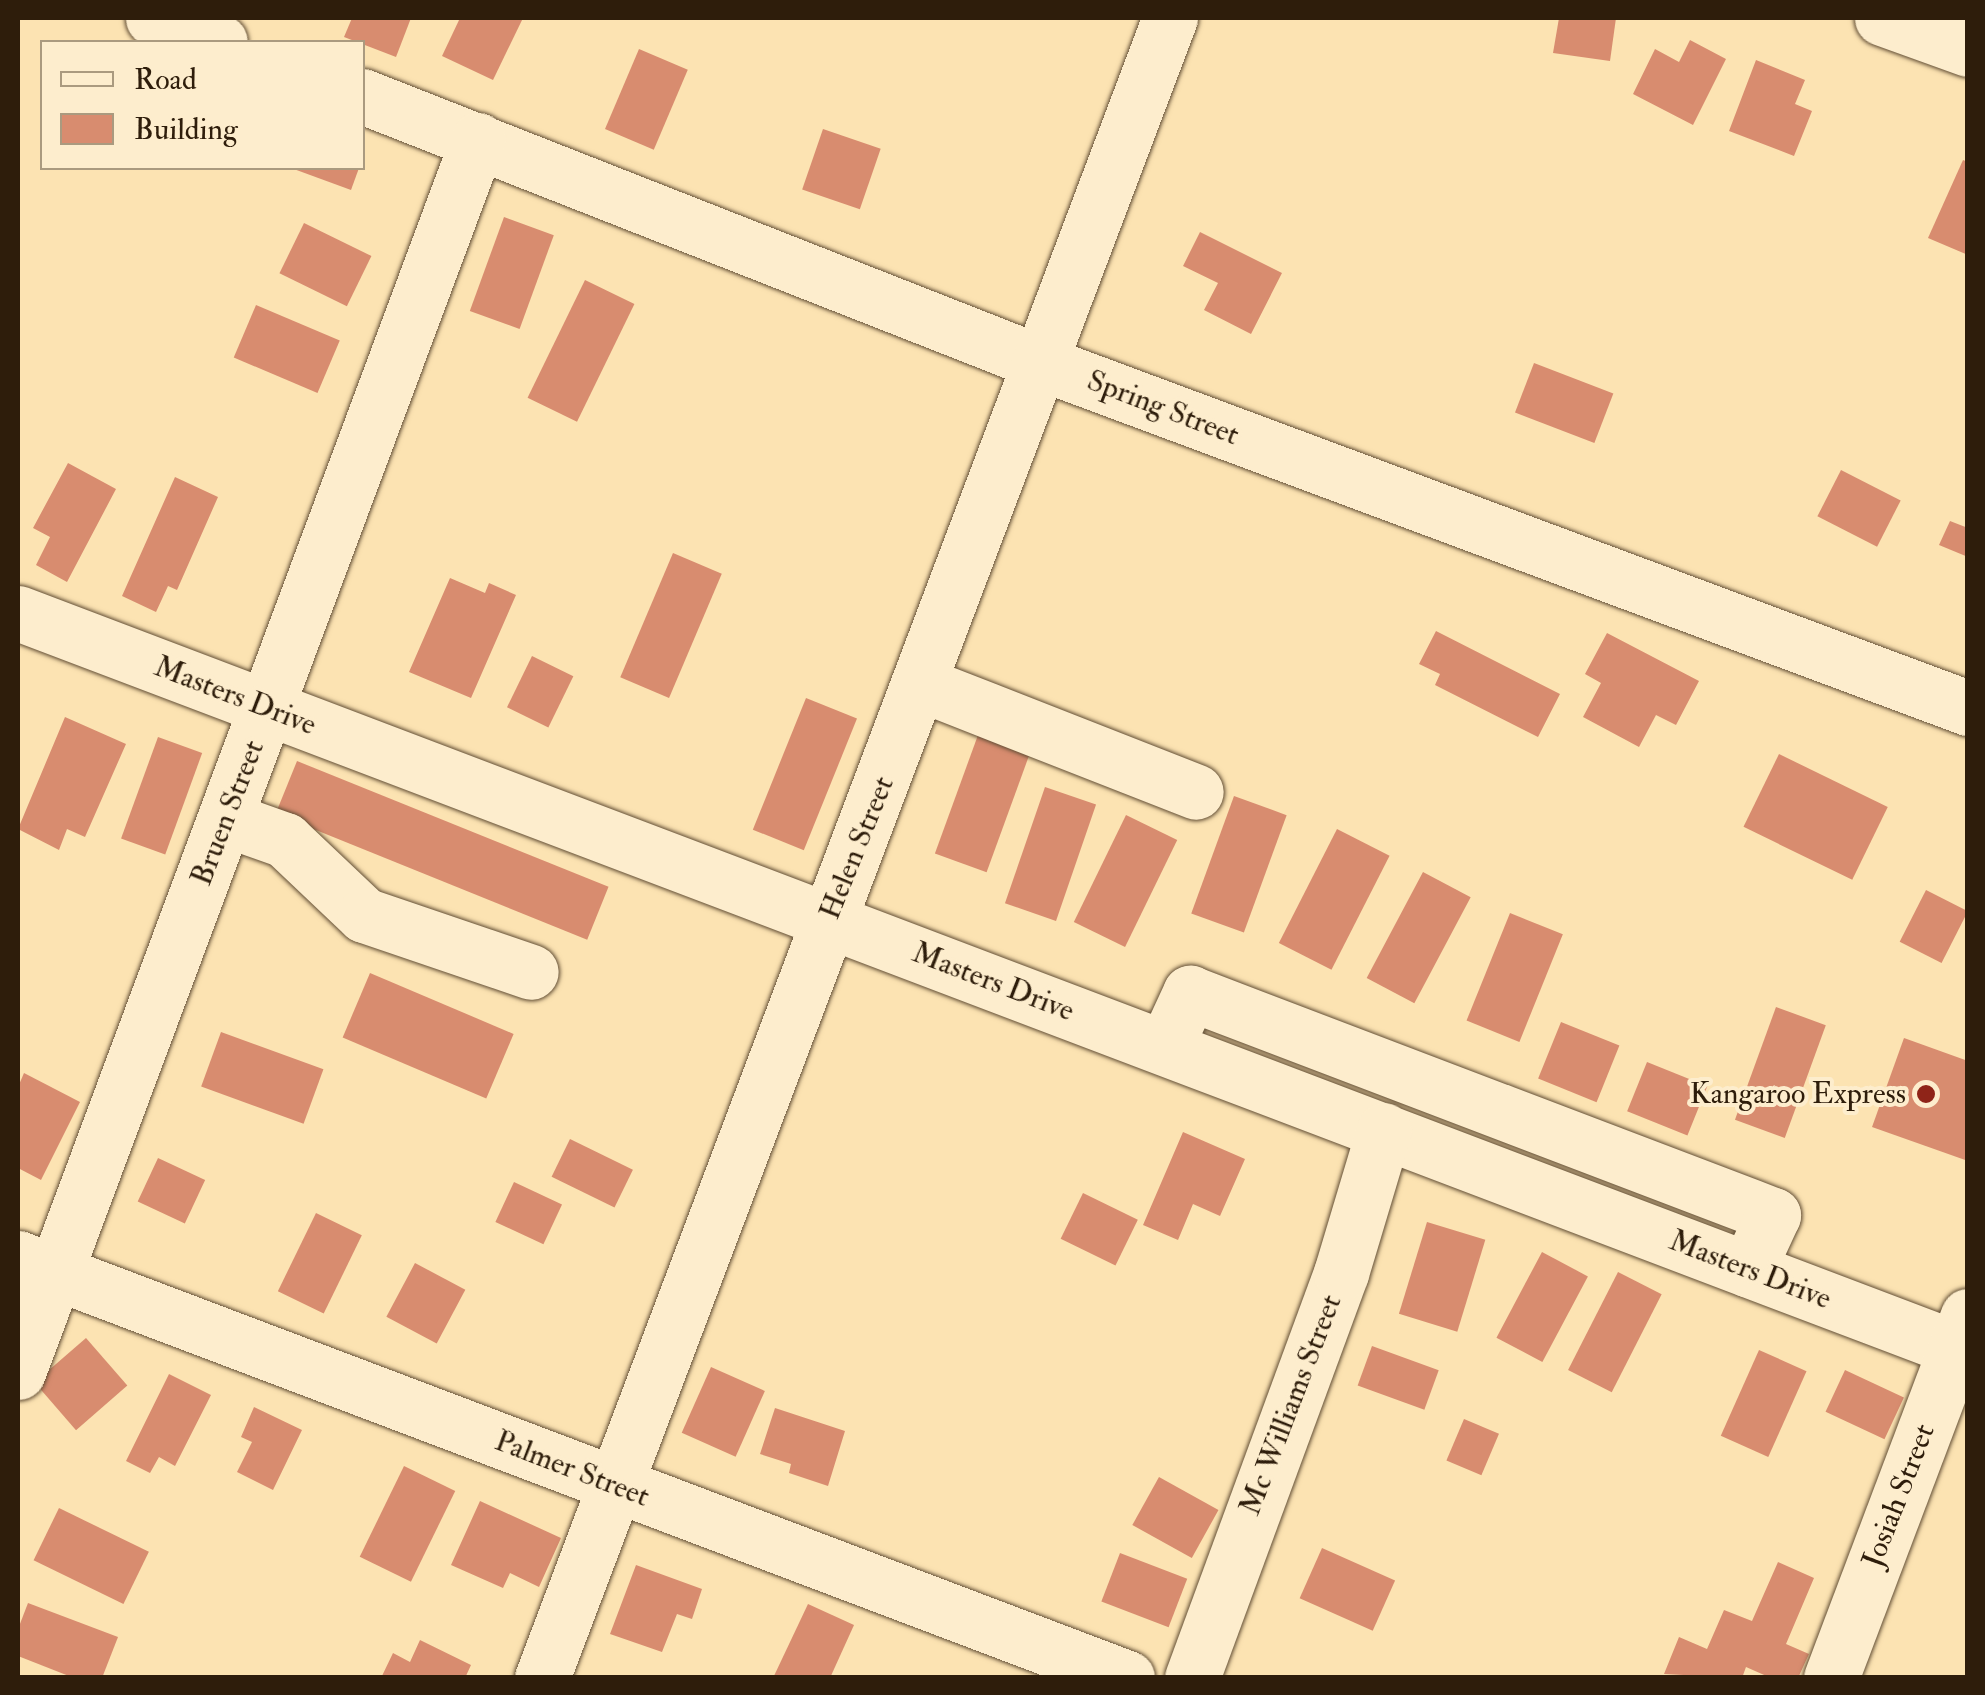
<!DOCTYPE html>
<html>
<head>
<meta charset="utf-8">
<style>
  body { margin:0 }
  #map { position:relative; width:1985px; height:1695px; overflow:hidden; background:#fce3b2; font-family:"IM FELL Double Pica",serif }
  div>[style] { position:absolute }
  .building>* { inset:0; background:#d88c6f; transform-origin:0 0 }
  .roads { filter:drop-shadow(0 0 2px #624e35) drop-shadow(0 0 2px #624e35) }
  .minor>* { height:55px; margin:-27.5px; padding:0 27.5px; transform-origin:27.5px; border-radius:27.5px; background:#fdedcd }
  .dots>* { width:28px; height:28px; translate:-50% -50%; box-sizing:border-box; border:5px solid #fdedcd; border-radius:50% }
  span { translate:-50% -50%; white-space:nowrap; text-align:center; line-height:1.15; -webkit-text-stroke:8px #fdedcd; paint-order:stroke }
  .street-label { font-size:30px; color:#2e1d0b }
  .poi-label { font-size:30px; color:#2e1d0b }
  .right { translate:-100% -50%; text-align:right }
  .frame { position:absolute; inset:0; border:20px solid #2e1d0b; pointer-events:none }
  .legend { position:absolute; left:40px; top:40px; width:325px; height:130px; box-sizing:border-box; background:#fdedcd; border:2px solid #aa9a7f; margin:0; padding:12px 18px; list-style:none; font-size:30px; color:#2e1d0b }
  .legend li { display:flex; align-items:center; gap:20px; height:50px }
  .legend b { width:50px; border:2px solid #aa9a7f }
</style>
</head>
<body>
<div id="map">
  <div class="building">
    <i style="clip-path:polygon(352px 18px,411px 18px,396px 57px,344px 37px)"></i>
    <i style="clip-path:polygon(460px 18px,523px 18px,493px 80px,442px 56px)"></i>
    <i style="clip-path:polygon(1559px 18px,1616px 18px,1610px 61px,1553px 53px)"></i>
    <i style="clip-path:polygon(1690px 40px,1726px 59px,1693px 125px,1633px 94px,1655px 49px,1679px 62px)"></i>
    <i style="left:639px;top:49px;width:53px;height:87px;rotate:23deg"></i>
    <i style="clip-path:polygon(1756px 60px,1805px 80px,1795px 104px,1812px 111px,1794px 156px,1729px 131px)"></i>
    <i style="left:823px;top:129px;width:61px;height:64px;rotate:19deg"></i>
    <i style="clip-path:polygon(1963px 160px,1968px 162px,1968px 255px,1928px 238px)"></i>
    <i style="clip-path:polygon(291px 168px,359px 168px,351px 190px)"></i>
    <i style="left:504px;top:217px;width:53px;height:100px;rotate:20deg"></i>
    <i style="left:304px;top:223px;width:75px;height:56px;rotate:26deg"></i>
    <i style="clip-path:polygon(1200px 232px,1282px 273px,1251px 334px,1204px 310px,1218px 283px,1183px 266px)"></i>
    <i style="left:585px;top:280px;width:55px;height:131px;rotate:26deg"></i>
    <i style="left:256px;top:305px;width:91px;height:57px;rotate:23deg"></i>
    <i style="left:1534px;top:363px;width:85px;height:53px;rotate:21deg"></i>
    <i style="clip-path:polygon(68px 463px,116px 489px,67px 582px,36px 565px,50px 537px,33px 528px)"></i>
    <i style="left:1841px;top:470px;width:67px;height:52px;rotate:27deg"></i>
    <i style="clip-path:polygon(175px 477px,218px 497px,177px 590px,168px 586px,156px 612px,122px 596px)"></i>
    <i style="clip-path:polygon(1950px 521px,1968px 528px,1968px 557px,1939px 545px)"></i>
    <i style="left:673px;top:553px;width:53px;height:135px;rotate:23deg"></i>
    <i style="clip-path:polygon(450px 578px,485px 593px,489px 583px,516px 595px,471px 698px,409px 672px)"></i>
    <i style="clip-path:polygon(1436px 631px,1560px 694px,1538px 737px,1435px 685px,1440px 674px,1419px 664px)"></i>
    <i style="clip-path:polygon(1607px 633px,1699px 681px,1676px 725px,1656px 715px,1639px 747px,1583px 717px,1601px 683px,1585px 674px)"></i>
    <i style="left:532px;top:656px;width:46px;height:57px;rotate:26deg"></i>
    <i style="left:806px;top:698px;width:55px;height:142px;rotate:22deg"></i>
    <i style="clip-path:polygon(65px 717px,126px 744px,85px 837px,67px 829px,59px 850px,18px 829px)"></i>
    <i style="left:978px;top:735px;width:55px;height:126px;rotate:20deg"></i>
    <i style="left:158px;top:737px;width:47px;height:108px;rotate:20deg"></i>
    <i style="left:1779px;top:754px;width:121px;height:81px;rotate:26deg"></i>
    <i style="left:297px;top:761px;width:336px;height:57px;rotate:22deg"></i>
    <i style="left:1045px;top:787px;width:54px;height:123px;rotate:19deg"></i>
    <i style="left:1234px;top:796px;width:56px;height:125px;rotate:20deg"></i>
    <i style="left:1126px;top:815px;width:57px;height:119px;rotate:26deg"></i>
    <i style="left:1337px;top:829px;width:59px;height:128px;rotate:27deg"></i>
    <i style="left:1423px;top:872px;width:54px;height:120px;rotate:28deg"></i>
    <i style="left:1926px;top:890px;width:47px;height:58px;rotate:27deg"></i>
    <i style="left:1510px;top:913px;width:57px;height:116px;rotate:22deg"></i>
    <i style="left:370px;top:973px;width:156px;height:70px;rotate:23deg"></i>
    <i style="left:1776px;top:1007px;width:53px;height:120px;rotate:20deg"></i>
    <i style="left:1561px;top:1022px;width:63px;height:61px;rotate:22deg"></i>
    <i style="left:221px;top:1032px;width:109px;height:58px;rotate:20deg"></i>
    <i style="clip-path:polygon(1904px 1038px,1968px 1061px,1968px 1161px,1872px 1127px)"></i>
    <i style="left:1647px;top:1062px;width:65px;height:53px;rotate:22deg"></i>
    <i style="clip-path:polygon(24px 1073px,80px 1102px,41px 1180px,18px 1168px,18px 1087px)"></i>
    <i style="clip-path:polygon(1183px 1132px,1245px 1159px,1220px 1216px,1193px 1204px,1178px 1240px,1143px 1225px)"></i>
    <i style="left:570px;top:1139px;width:70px;height:42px;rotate:26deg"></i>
    <i style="left:158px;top:1158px;width:52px;height:48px;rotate:25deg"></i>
    <i style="left:514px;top:1182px;width:53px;height:44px;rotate:25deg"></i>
    <i style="left:1083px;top:1193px;width:61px;height:51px;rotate:26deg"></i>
    <i style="left:316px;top:1213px;width:51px;height:87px;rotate:26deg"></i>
    <i style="left:1427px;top:1222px;width:61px;height:96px;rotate:17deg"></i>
    <i style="left:1542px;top:1252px;width:52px;height:97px;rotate:28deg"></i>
    <i style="left:415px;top:1263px;width:57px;height:61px;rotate:28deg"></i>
    <i style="left:1618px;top:1272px;width:49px;height:110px;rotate:27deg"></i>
    <i style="left:86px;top:1338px;width:63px;height:68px;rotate:49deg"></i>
    <i style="left:1372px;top:1346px;width:71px;height:42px;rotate:20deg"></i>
    <i style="left:1759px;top:1350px;width:52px;height:94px;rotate:24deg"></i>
    <i style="left:711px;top:1367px;width:59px;height:72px;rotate:24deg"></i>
    <i style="left:1845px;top:1370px;width:65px;height:46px;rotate:25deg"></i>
    <i style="clip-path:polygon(169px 1374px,211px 1395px,175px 1466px,159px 1457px,150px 1473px,126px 1461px)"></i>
    <i style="clip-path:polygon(254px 1407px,302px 1430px,273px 1490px,237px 1472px,252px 1442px,241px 1437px)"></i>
    <i style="clip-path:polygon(775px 1408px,845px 1431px,828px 1486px,789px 1473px,791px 1464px,760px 1454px)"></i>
    <i style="left:1464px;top:1419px;width:38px;height:45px;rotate:23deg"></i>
    <i style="left:404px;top:1466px;width:57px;height:101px;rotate:26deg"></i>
    <i style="left:1159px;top:1477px;width:68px;height:55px;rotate:29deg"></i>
    <i style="clip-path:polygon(480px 1501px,561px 1538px,539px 1587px,510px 1573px,503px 1588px,451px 1565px)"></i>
    <i style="left:59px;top:1508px;width:100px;height:58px;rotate:26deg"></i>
    <i style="left:1322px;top:1548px;width:80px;height:55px;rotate:24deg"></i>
    <i style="left:1120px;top:1553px;width:72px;height:52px;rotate:21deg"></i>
    <i style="clip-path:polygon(1778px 1562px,1814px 1578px,1786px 1644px,1809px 1654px,1798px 1678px,1771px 1678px,1746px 1667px,1742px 1678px,1664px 1674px,1679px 1637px,1707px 1649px,1724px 1610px,1752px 1621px)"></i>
    <i style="clip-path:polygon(636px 1565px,702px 1589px,692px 1619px,677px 1614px,662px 1652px,610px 1634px)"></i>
    <i style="clip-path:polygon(28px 1603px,118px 1637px,102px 1678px,74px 1678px,18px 1656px,18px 1629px)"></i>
    <i style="clip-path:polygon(808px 1604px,854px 1625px,830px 1678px,773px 1678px)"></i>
    <i style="clip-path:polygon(420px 1640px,471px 1665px,465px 1678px,381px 1678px,393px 1653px,410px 1662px)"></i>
  </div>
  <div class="roads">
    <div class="minor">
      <i style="left:153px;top:18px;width:71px;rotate:19.7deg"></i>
      <i style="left:1882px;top:18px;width:91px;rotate:19.8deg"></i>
      <i style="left:362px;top:96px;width:727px;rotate:21.45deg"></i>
      <i style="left:1039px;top:362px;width:991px;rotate:20.43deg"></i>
      <i style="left:18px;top:613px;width:2086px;rotate:20.78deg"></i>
      <i style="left:921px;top:684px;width:295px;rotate:21.4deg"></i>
      <i style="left:226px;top:819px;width:63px;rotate:19.6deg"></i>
      <i style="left:285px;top:840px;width:109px;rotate:43.5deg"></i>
      <i style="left:364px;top:915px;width:176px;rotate:18.8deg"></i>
      <i style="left:1165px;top:1047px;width:60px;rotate:-65.2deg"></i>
      <i style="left:1190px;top:993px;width:624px;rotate:20.85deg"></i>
      <i style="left:1773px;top:1215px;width:60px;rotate:114.8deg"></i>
      <i style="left:18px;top:1258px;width:1186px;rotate:20.74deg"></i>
      <i style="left:18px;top:1372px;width:1315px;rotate:-69.53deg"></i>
      <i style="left:542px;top:1678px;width:1775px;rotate:-69.28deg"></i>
      <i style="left:1192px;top:1678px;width:432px;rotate:-69.8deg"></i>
      <i style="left:1341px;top:1273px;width:149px;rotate:-73.3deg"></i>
      <i style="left:1831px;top:1678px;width:387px;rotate:-69.3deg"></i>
    </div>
  </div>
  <div class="dots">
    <i style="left:1926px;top:1094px;background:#8f2418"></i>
  </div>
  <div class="street-label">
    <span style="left:1163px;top:408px;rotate:21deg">Spring Street</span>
    <span style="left:235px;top:696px;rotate:21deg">Masters Drive</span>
    <span style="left:228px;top:813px;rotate:-69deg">Bruen Street</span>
    <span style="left:857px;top:848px;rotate:-68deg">Helen Street</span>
    <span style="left:993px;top:982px;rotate:21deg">Masters Drive</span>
    <span style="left:1750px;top:1270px;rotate:21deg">Masters Drive</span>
    <span style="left:1291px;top:1405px;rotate:-69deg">Mc Williams Street</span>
    <span style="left:572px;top:1469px;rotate:21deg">Palmer Street</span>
    <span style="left:1899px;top:1496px;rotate:-69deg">Josiah Street</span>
  </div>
  <div class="poi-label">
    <span class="right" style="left:1906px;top:1094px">Kangaroo Express</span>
  </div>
  <div class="frame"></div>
  <ul class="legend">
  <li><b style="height:12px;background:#fdedcd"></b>Road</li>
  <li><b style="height:28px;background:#d88c6f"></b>Building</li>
  </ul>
</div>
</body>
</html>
